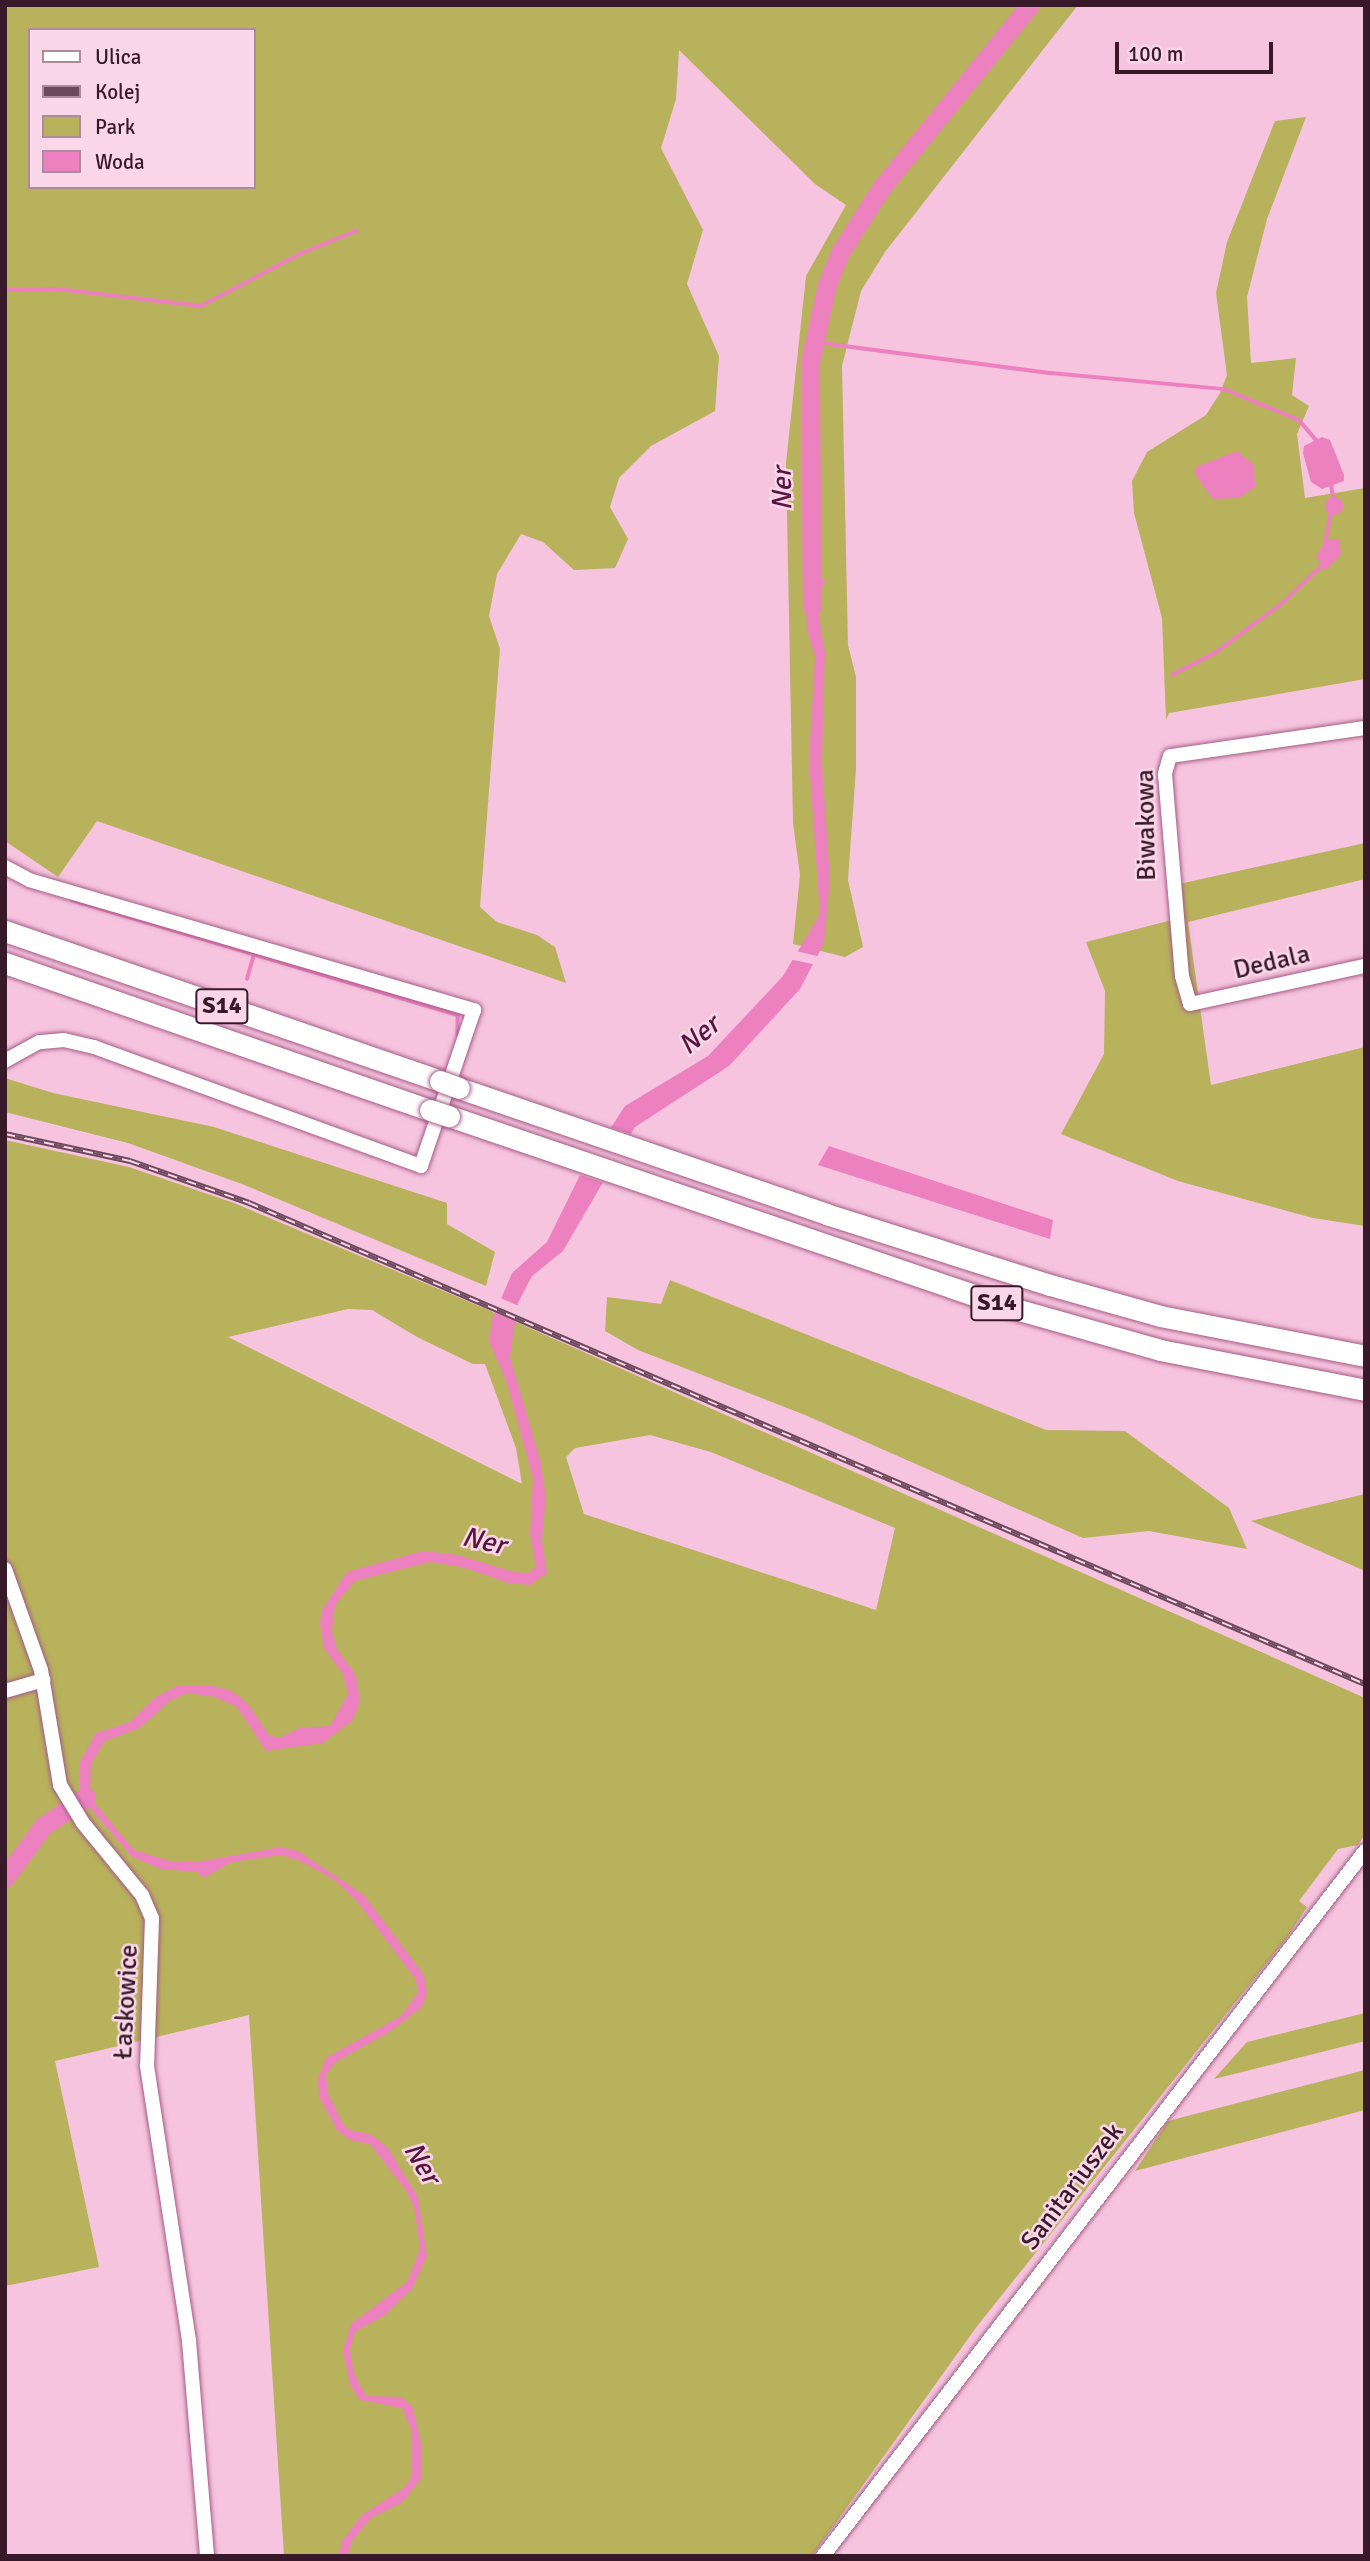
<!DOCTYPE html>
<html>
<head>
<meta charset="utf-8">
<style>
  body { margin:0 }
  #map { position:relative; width:1370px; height:2561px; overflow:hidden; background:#f6c4de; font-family:Signika,sans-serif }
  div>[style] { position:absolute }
  .green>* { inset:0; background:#b8b25c }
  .water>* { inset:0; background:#ed81c0 }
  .round { border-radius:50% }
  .pier>* { inset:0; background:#f6c4de }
  .stream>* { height:3.5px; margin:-1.75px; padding:0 1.75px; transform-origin:1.75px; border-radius:1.75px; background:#ed81c0 }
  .river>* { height:19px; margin:-9.5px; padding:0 9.5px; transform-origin:9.5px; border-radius:9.5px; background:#ed81c0 }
  .roads { filter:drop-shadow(0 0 2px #a55c86) drop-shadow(0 0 2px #a55c86) }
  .minor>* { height:14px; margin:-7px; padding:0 7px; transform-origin:7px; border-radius:7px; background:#fff }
  .highway>* { height:21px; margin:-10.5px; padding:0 10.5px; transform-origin:10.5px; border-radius:10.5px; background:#fff }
  .rail>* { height:6px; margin-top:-3px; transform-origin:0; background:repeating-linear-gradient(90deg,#f9d7e8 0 10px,#6d495d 0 20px); box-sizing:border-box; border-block:2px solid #6d495d }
  .bridges { filter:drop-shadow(0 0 2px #a55c86) drop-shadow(0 0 2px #a55c86) }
  .highway-bridge>* { height:21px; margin:-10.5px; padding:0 10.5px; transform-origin:10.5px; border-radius:10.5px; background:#fff }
  span { translate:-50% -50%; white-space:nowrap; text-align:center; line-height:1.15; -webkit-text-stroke:5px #f9d7e8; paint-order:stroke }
  .shield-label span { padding:2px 5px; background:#f9d7e8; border:2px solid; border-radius:5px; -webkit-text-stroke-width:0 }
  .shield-label { font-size:24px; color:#37192a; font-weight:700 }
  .street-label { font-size:26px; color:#37192a }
  .water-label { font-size:28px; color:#57143f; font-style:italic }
  .frame { position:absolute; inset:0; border:7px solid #37192a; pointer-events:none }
  .legend { position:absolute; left:28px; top:28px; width:228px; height:161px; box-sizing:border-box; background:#f9d7e8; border:2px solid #ab8b9c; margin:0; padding:9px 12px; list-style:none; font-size:21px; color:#37192a }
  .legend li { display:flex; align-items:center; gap:14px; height:35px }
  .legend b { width:35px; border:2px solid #ab8b9c }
  .scale { position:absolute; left:1115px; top:42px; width:158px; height:32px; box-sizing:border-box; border:4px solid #37192a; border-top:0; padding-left:9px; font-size:21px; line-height:24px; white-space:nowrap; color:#37192a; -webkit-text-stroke:5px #f9d7e8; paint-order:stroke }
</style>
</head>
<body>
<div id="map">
  <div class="green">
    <i style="clip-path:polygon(evenodd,5px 5px,1078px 5px,885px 252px,861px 291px,842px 366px,848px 645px,856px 677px,856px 769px,848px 880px,863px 947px,845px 957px,793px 944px,800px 875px,793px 823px,786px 463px,806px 276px,846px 205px,815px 184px,679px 50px,676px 99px,661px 148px,703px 230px,687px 284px,719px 356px,715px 411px,651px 446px,619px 478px,610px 507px,628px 539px,615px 568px,574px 570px,543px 542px,521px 534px,497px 574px,489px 616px,500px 649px,480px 907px,497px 922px,537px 935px,555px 947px,566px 983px,97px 821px,58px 877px,5px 841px,5px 5px,30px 30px,254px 30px,254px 187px,30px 187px,30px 30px)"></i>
    <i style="clip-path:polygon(1306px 117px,1267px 219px,1247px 297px,1251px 363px,1296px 358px,1292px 395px,1309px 406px,1297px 434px,1305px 498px,1365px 488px,1365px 679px,1169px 713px,1166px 720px,1162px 618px,1134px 513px,1132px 481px,1147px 452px,1206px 415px,1220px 393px,1227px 375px,1216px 293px,1227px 242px,1275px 121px)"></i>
    <i style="clip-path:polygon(1365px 843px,1365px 879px,1188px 922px,1211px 1085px,1365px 1047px,1365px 1226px,1313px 1218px,1178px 1181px,1061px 1134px,1104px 1054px,1105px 991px,1086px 942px,1176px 919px,1179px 884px)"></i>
    <i style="clip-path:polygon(5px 1078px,53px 1093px,214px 1127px,447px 1203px,447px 1224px,495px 1252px,486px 1286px,242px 1184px,128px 1143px,5px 1112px)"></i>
    <i style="clip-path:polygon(evenodd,5px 1140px,129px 1167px,234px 1203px,491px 1311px,1365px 1698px,1365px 1834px,1358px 1845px,1338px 1849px,1299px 1901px,1307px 1907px,1286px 1939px,978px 2325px,812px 2556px,284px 2556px,249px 2015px,55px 2061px,99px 2267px,5px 2286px,5px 1140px,348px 1309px,372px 1310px,417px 1337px,473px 1364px,485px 1364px,516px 1448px,522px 1484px,228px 1337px,348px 1309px,5px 1140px,650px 1435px,711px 1452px,895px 1528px,876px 1610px,584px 1514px,566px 1457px,575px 1448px,650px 1435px)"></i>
    <i style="clip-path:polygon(670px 1280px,1046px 1430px,1125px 1431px,1229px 1508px,1247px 1549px,1149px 1531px,1083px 1538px,805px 1415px,638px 1350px,605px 1331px,607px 1297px,661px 1304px)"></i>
    <i style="clip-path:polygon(1365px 1494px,1365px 1571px,1251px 1521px)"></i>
    <i style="clip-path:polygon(1365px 2013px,1365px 2041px,1214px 2079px,1247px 2042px)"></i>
    <i style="clip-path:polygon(1365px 2070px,1365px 2110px,1135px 2171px,1168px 2121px)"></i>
  </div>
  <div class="water">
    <i style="clip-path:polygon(1322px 437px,1330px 440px,1344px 475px,1344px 481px,1322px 489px,1311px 482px,1303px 453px,1304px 446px)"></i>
    <i style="clip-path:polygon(1237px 451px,1254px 465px,1255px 487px,1239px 498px,1213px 499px,1195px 474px,1196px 467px)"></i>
    <i class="round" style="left:1325px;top:497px;width:18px;height:18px"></i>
    <i style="clip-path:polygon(1327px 539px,1339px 539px,1341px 554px,1325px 571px,1316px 556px)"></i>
    <i style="clip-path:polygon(826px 580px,816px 599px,825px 652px,822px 762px,830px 880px,824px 943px,800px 989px,729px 1066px,635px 1127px,563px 1251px,532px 1276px,518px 1303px,510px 1357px,541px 1463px,546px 1498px,542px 1540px,547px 1573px,530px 1585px,508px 1583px,462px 1567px,430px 1562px,355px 1581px,335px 1605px,332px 1631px,337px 1649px,356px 1675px,360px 1701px,353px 1720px,323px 1743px,266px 1751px,237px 1707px,215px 1697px,187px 1693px,170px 1701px,140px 1728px,105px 1741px,91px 1764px,90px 1797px,134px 1850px,170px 1861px,197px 1862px,281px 1847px,298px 1851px,364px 1895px,424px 1975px,427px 1992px,423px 2006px,391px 2031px,336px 2062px,326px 2074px,328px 2093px,343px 2124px,350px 2130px,372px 2135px,388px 2148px,418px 2197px,427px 2256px,412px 2289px,385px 2315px,355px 2332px,350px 2350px,354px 2373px,366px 2396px,402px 2397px,413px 2408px,422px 2448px,421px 2479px,403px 2502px,371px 2518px,353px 2540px,347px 2556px,339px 2556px,342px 2541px,362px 2515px,404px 2488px,412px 2476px,411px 2429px,402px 2408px,360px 2400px,350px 2385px,343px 2351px,351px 2324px,407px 2282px,420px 2250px,415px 2210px,407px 2192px,370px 2144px,350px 2140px,337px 2130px,319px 2097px,318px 2079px,326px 2058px,401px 2016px,418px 1993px,416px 1980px,356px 1900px,333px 1879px,298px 1860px,281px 1855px,232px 1862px,203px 1878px,197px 1872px,161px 1869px,132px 1857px,90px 1808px,81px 1804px,75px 1808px,71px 1801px,80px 1793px,80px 1762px,96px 1733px,130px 1722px,156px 1697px,177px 1686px,209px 1685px,232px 1691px,248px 1704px,269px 1735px,279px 1738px,300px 1728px,330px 1726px,348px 1694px,343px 1674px,324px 1648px,320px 1623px,322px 1610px,347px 1572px,423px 1551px,458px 1555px,513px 1572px,528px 1573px,536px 1567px,530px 1534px,533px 1479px,507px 1383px,489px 1341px,492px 1320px,512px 1273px,547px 1242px,579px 1177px,625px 1106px,708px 1056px,783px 976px,820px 914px,809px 760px,815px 657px,807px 629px,805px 581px)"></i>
    <i style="clip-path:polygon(829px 1146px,1053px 1220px,1050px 1239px,818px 1165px)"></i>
  </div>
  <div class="pier">
    <i style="clip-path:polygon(796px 951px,821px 957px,817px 965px,789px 959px)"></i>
    <i style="clip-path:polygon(607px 1126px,634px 1135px,604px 1183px,577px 1174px)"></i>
    <i style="clip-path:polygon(496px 1296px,521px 1307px,517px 1322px,491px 1311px)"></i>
  </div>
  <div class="stream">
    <i style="left:5px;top:290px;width:52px;rotate:-1.1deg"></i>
    <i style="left:57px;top:289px;width:145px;rotate:6.7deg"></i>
    <i style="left:201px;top:306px;width:112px;rotate:-27.7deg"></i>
    <i style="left:300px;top:254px;width:61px;rotate:-22.3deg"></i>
    <i style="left:814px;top:342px;width:239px;rotate:7.5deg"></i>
    <i style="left:1051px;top:373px;width:174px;rotate:5.3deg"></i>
    <i style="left:1224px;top:389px;width:81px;rotate:22.5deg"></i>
    <i style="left:1299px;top:420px;width:29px;rotate:49deg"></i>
    <i style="left:1331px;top:483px;width:16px;rotate:79deg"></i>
    <i style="left:1325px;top:543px;width:31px;rotate:-79deg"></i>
    <i style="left:1172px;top:675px;width:48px;rotate:-27.1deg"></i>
    <i style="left:1215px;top:653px;width:86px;rotate:-36.5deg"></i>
    <i style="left:1284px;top:602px;width:53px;rotate:-44.2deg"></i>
    <i style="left:72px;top:900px;width:403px;rotate:16.6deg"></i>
    <i style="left:458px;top:1015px;width:20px;rotate:90deg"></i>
    <i style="left:247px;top:979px;width:26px;rotate:-74deg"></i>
  </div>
  <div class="river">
    <i style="left:812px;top:606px;width:244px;rotate:-90.5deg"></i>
    <i style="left:810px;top:362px;width:79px;rotate:-77.6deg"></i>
    <i style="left:827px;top:285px;width:37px;rotate:-68deg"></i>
    <i style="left:841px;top:251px;width:76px;rotate:-57.4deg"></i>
    <i style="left:882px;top:187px;width:235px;rotate:-50.9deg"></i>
    <i style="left:5px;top:1878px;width:64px;rotate:-53.8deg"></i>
    <i style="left:43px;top:1826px;width:52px;rotate:-34deg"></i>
  </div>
  <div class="roads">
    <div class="minor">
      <i style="left:1365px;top:728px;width:197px;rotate:171.8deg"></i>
      <i style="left:1170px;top:756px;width:19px;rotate:106deg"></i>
      <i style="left:1165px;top:774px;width:203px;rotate:85.2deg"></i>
      <i style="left:1182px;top:976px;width:29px;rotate:74deg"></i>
      <i style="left:1190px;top:1004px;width:179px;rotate:-12.3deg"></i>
      <i style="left:5px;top:867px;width:27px;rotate:28deg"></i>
      <i style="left:29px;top:880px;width:464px;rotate:16.3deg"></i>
      <i style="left:474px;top:1010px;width:165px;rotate:108.8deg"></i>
      <i style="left:421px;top:1166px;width:348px;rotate:-160deg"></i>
      <i style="left:94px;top:1047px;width:31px;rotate:-167deg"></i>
      <i style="left:64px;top:1040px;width:25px;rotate:175deg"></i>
      <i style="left:39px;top:1042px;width:39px;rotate:151deg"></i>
      <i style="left:5px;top:1569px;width:107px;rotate:70.4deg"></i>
      <i style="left:41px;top:1670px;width:117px;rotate:80.6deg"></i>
      <i style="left:60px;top:1785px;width:44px;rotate:58.8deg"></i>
      <i style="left:83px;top:1823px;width:93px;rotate:50.7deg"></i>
      <i style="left:142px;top:1895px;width:25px;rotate:67deg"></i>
      <i style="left:152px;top:1918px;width:148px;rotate:91.9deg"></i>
      <i style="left:147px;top:2066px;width:278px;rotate:81.3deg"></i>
      <i style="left:189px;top:2341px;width:216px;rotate:85.2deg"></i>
      <i style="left:5px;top:1691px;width:40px;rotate:-16deg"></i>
      <i style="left:823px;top:2556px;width:889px;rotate:-52.45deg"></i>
    </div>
    <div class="highway">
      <i style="left:5px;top:931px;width:460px;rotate:19deg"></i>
      <i style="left:5px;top:963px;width:450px;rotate:19.1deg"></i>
      <i style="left:459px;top:1088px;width:388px;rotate:18.9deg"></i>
      <i style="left:826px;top:1214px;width:235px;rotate:17.6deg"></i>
      <i style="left:1050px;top:1285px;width:114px;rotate:15.7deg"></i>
      <i style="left:1160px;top:1316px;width:209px;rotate:11deg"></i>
      <i style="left:449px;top:1116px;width:595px;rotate:18.83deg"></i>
      <i style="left:1012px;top:1308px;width:154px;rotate:15.8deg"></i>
      <i style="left:1160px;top:1350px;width:209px;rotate:11deg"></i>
    </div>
  </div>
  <div class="rail">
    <i style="left:5px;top:1134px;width:128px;rotate:12.2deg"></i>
    <i style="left:130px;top:1161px;width:126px;rotate:19.4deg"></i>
    <i style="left:249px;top:1203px;width:1215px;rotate:23.32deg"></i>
  </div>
  <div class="bridges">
    <div class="highway-bridge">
      <i style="left:440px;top:1081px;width:20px;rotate:20deg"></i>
      <i style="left:430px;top:1110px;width:20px;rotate:18deg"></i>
    </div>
  </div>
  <div class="shield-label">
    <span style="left:222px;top:1006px">S14</span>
    <span style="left:997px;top:1303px">S14</span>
  </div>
  <div class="street-label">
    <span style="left:1147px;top:825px;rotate:-91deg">Biwakowa</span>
    <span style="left:1272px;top:963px;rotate:-13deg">Dedala</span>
    <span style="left:127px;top:2002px;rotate:-87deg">Łaskowice</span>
    <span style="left:1073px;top:2187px;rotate:-53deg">Sanitariuszek</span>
  </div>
  <div class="water-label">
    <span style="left:782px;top:489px;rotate:-91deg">Ner</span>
    <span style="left:699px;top:1035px;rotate:-40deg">Ner</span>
    <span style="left:484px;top:1541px;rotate:13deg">Ner</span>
    <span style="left:422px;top:2163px;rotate:59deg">Ner</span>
  </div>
  <div class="frame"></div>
  <ul class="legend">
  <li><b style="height:9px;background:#fff"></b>Ulica</li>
  <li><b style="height:9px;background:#6d495d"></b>Kolej</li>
  <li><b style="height:19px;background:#b8b25c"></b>Park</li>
  <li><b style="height:19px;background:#ed81c0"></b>Woda</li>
  </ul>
  <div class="scale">100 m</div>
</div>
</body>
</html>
